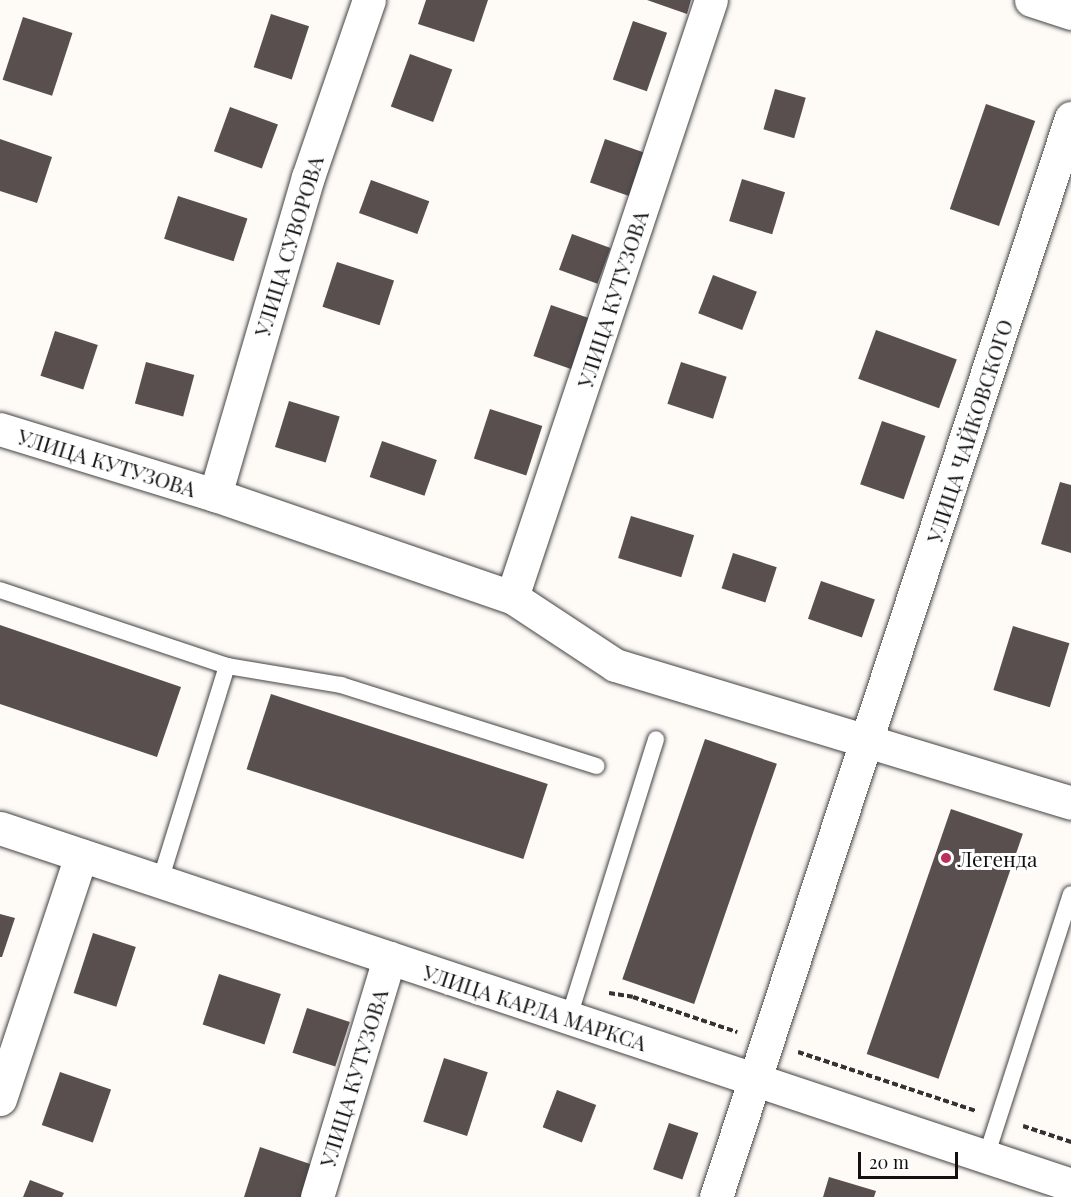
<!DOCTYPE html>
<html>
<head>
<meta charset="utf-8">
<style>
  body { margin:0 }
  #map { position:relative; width:1071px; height:1197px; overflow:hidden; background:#fefaf6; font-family:"Playfair Display",serif }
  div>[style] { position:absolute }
  .building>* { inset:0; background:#594f4e; transform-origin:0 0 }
  .path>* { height:4px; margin-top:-2px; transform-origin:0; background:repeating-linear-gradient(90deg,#333 0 6px,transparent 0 9px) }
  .roads { filter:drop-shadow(0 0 2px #444) drop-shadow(0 0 2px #444) }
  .lane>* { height:16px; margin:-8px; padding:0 8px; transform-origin:8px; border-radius:8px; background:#fff }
  .street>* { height:33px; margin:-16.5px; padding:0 16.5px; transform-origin:16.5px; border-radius:16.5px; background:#fff }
  .dots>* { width:16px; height:16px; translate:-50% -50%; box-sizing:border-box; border:3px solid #fff; border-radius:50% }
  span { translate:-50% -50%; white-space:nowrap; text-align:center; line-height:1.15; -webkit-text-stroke:6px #fff; paint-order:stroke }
  .street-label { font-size:21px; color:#111 }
  .poi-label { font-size:21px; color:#111 }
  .left { translate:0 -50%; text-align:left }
  .scale { position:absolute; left:858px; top:1152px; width:100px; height:27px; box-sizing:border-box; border:3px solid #111; border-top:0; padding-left:8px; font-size:18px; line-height:21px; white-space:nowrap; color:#111; -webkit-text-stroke:4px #fff; paint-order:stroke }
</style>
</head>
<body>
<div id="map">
  <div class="building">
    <i style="clip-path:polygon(426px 0,488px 0,474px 42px,418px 24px)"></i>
    <i style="clip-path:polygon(647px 0,691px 0,687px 14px)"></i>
    <i style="left:271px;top:14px;width:40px;height:56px;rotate:18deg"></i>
    <i style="left:23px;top:17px;width:52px;height:66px;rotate:18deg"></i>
    <i style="left:633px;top:21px;width:36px;height:62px;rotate:19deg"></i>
    <i style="left:410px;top:54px;width:45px;height:56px;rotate:20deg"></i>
    <i style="left:775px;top:89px;width:32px;height:42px;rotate:16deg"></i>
    <i style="left:986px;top:104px;width:52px;height:111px;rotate:19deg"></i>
    <i style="left:230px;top:107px;width:51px;height:47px;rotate:20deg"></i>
    <i style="clip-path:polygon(0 139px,52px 157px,37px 203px,0 191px)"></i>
    <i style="left:605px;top:139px;width:42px;height:46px;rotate:19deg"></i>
    <i style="left:742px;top:179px;width:45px;height:44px;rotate:17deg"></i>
    <i style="left:371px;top:180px;width:62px;height:35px;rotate:20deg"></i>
    <i style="left:178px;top:196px;width:73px;height:45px;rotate:18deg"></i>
    <i style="left:572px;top:234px;width:41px;height:38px;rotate:20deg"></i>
    <i style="left:337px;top:262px;width:60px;height:47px;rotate:18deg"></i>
    <i style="left:713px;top:275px;width:47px;height:41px;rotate:21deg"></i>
    <i style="left:551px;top:305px;width:42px;height:54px;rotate:19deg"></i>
    <i style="left:876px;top:330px;width:86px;height:52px;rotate:20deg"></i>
    <i style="left:55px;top:331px;width:45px;height:47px;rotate:18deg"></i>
    <i style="left:146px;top:362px;width:50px;height:43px;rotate:15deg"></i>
    <i style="left:681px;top:362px;width:48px;height:44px;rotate:18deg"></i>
    <i style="left:289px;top:401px;width:53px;height:48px;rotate:17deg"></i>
    <i style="left:490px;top:409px;width:55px;height:52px;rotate:18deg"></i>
    <i style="left:882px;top:421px;width:46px;height:67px;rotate:19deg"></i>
    <i style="left:382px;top:441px;width:58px;height:38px;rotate:19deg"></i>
    <i style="clip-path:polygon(1060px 482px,1071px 485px,1071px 553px,1041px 544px)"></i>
    <i style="left:631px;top:516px;width:66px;height:44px;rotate:17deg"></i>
    <i style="left:733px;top:553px;width:46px;height:37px;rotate:18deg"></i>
    <i style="left:821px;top:581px;width:57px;height:40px;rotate:19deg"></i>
    <i style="clip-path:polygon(0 625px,181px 687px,157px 757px,0 704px)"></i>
    <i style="left:1013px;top:626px;width:59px;height:67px;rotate:17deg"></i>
    <i style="left:271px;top:694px;width:291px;height:79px;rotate:18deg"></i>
    <i style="left:705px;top:739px;width:76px;height:254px;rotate:19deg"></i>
    <i style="left:951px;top:809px;width:76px;height:259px;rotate:19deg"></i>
    <i style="clip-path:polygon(0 914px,15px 918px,2px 957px,0 957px)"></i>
    <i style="left:93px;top:933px;width:45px;height:63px;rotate:18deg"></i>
    <i style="left:219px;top:974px;width:65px;height:53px;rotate:18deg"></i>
    <i style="left:307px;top:1008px;width:45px;height:47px;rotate:18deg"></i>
    <i style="left:444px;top:1058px;width:46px;height:67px;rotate:18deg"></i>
    <i style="left:60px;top:1072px;width:54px;height:56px;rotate:19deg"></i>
    <i style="left:557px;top:1090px;width:42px;height:40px;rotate:21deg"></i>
    <i style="left:669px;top:1123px;width:31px;height:49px;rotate:19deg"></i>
    <i style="clip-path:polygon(260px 1147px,313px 1165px,302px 1197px,244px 1197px)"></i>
    <i style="clip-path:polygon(829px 1177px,876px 1191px,874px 1197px,823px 1197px)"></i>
    <i style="clip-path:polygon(30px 1180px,64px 1193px,62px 1197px,23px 1197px)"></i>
  </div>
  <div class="path">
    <i style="left:609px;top:993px;width:24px;rotate:9deg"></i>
    <i style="left:633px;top:997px;width:110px;rotate:18.6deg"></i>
    <i style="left:798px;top:1052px;width:188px;rotate:18.3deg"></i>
    <i style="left:1023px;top:1126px;width:51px;rotate:18.4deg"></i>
  </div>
  <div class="roads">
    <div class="lane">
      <i style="left:0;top:590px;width:239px;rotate:18.5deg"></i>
      <i style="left:227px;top:666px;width:225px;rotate:107.3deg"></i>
      <i style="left:227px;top:666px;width:116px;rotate:9.5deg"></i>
      <i style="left:341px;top:685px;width:268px;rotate:17.6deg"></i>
      <i style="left:569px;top:1017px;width:291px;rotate:-72.6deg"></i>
      <i style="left:986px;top:1157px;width:276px;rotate:-72.1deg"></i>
    </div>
    <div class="street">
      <i style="left:1031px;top:0;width:42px;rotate:18deg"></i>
      <i style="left:0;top:429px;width:225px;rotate:17.1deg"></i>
      <i style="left:215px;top:495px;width:314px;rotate:19deg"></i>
      <i style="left:512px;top:597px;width:123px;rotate:33.4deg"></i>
      <i style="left:615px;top:665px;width:476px;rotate:16.8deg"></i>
      <i style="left:215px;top:495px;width:331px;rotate:-73.7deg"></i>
      <i style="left:308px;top:177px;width:187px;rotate:-71deg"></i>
      <i style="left:512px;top:597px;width:629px;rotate:-71.57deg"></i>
      <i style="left:0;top:828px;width:1129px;rotate:18.43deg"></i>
      <i style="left:0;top:1099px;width:257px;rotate:-71.6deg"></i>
      <i style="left:317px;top:1197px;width:250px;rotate:-73.2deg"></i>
      <i style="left:716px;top:1197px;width:1136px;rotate:-71.79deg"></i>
    </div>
  </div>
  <div class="dots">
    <i style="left:946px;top:858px;background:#b9315c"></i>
  </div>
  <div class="street-label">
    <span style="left:288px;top:246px;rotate:-73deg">УЛИЦА СУВОРОВА</span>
    <span style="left:612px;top:299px;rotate:-72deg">УЛИЦА КУТУЗОВА</span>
    <span style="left:969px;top:431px;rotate:-72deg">УЛИЦА ЧАЙКОВСКОГО</span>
    <span style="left:107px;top:462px;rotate:17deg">УЛИЦА КУТУЗОВА</span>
    <span style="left:535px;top:1007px;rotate:18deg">УЛИЦА КАРЛА МАРКСА</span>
    <span style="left:353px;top:1078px;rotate:-73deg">УЛИЦА КУТУЗОВА</span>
  </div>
  <div class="poi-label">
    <span class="left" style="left:958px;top:858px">Легенда</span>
  </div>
  <div class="scale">20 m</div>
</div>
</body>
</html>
